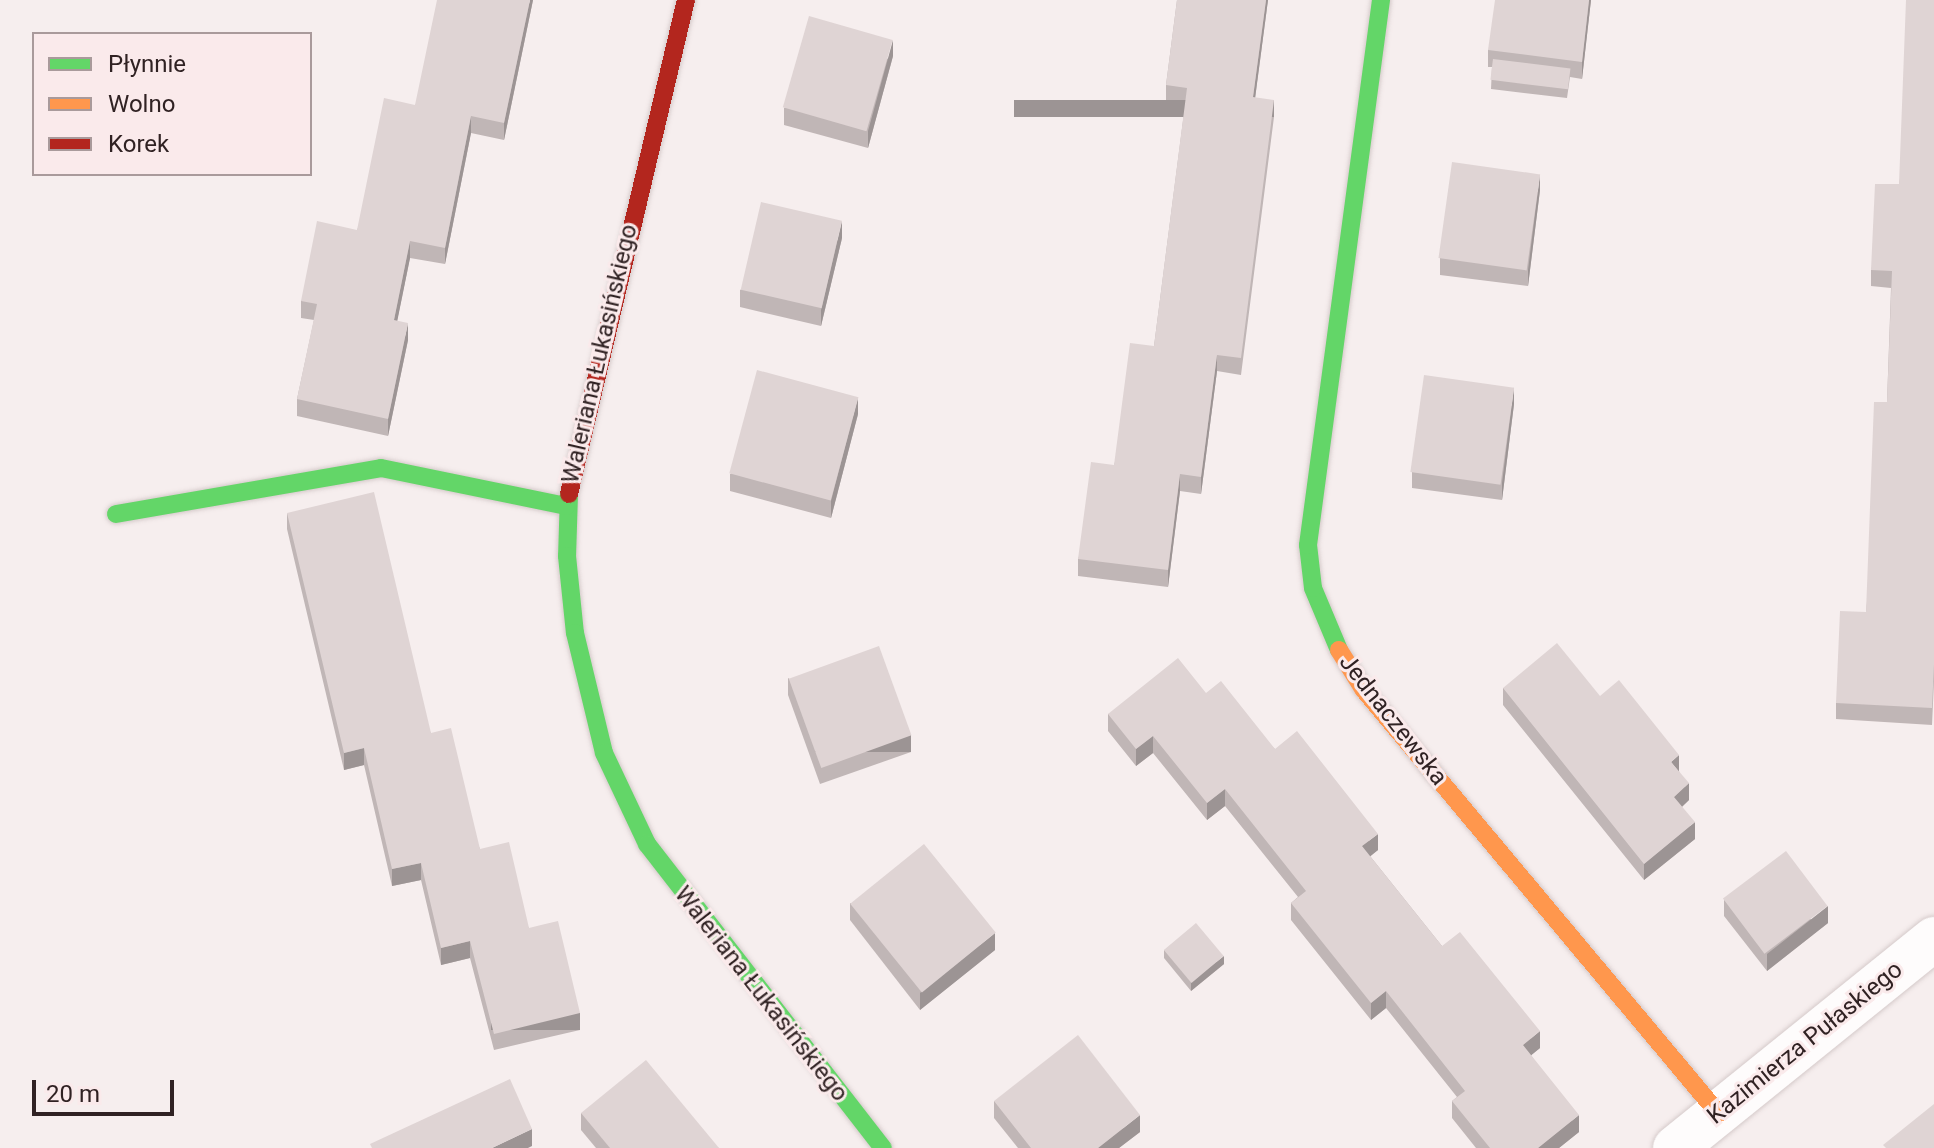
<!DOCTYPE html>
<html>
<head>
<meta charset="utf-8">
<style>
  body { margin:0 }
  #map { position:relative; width:1934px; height:1148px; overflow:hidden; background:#f6eeee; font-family:Roboto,sans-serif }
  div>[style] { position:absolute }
  .roads { filter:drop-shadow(0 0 2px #d5caca) drop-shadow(0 0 2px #d5caca) }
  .street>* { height:44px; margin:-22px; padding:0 22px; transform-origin:22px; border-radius:22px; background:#fefcfc }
  .fast>* { height:18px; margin:-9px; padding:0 9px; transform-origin:9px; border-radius:9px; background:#63d668 }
  .slow>* { height:18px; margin:-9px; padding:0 9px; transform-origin:9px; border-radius:9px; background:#ff974d }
  .jam>* { height:18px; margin:-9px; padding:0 9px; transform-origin:9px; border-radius:9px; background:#b3261e }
  .wall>* { inset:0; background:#c0b6b6 }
  .shaded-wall>* { inset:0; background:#9c9494; transform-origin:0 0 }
  .building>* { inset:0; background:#dfd4d4; transform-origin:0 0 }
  span { translate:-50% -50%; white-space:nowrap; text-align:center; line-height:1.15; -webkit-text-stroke:6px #faeaeb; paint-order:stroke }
  .street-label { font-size:24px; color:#302223 }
  .legend { position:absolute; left:32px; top:32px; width:280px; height:144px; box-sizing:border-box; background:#faeaeb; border:2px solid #a99a9b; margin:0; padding:10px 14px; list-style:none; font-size:24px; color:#302223 }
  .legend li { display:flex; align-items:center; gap:16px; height:40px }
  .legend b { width:40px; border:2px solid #a99a9b }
  .scale { position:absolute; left:32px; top:1080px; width:142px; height:36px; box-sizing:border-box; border:4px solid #302223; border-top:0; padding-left:10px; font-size:24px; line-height:28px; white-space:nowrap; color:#302223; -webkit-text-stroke:6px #faeaeb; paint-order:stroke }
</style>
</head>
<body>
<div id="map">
  <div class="roads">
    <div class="street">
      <i style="left:1675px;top:1148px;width:333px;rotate:-38.9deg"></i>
    </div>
    <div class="fast">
      <i style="left:569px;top:494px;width:62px;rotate:91.8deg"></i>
      <i style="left:567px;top:556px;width:77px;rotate:84.1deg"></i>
      <i style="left:575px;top:633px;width:123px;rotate:76.4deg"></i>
      <i style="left:604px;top:753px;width:101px;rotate:64.7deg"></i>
      <i style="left:647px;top:844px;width:385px;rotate:52.2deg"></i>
      <i style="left:116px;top:514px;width:269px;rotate:-9.8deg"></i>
      <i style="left:381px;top:468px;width:189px;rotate:11.6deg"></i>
      <i style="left:1339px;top:650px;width:67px;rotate:-112.8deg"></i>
      <i style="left:1313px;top:588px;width:43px;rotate:-96.6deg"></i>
      <i style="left:1308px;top:545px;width:550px;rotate:-82.37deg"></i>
    </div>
    <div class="slow">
      <i style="left:1339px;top:650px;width:47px;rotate:58deg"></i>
      <i style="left:1364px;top:690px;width:552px;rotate:50.07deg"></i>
    </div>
    <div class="jam">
      <i style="left:569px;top:494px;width:508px;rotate:-76.68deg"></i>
    </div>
  </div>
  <div class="wall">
    <i style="clip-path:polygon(533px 0,504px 140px,471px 133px,445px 264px,410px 258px,397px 321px,408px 340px,388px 436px,297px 416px,297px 399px,314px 320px,301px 318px,301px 301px,357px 230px,415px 105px)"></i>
    <i style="clip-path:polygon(1177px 0,1268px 0,1255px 98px,1274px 117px,1241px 375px,1217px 371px,1201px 494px,1180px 491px,1168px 587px,1078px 576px,1078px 559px,1114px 465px,1154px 346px,1185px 105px,1166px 102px,1166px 85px)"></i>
    <i style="clip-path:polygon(1591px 0,1582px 79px,1570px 77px,1567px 98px,1491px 89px,1492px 67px,1488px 67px,1488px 50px)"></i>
    <i style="clip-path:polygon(1934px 0,1934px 681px,1932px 725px,1836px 719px,1836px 703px,1866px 612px,1887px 402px,1891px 288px,1871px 286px,1871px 270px,1899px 184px)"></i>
    <i style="clip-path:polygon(893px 56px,868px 148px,784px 125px,784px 108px)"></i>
    <i style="clip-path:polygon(1540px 190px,1528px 286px,1440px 275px,1440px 258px)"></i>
    <i style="clip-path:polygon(842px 238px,821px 326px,740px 307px,740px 290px)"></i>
    <i style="clip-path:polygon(1514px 404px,1502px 500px,1412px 488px,1412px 472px)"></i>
    <i style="clip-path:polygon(858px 414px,831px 518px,730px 491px,730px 474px)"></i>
    <i style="clip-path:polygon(287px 513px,431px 733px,480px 849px,529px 928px,580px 1030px,494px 1050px,470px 958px,441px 965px,421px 880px,392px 886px,364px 765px,344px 770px,287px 529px)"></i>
    <i style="clip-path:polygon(788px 678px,911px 752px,820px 784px,788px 695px)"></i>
    <i style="clip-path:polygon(1503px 688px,1600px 696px,1679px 771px,1689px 800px,1682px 807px,1695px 839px,1644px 880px,1503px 705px)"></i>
    <i style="clip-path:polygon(1206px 693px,1275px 749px,1378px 850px,1370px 856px,1442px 946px,1540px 1048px,1531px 1055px,1579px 1132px,1559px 1148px,1476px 1148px,1452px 1118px,1452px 1101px,1457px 1097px,1386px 1008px,1371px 1020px,1291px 920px,1291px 903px,1298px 897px,1225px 806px,1207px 820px,1153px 753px,1136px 766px,1108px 731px,1108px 714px)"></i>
    <i style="clip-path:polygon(1724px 900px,1828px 923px,1767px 971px,1724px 916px)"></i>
    <i style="clip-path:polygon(850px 903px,995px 950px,920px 1010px,850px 920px)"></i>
    <i style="clip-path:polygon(1164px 950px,1224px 964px,1191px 991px,1164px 958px)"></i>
    <i style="clip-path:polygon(994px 1101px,1140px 1132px,1119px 1148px,1018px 1148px,994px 1118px)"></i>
    <i style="clip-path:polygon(581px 1113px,719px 1148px,596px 1148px,581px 1130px)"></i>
  </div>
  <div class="shaded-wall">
    <i style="clip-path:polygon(530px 0,533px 0,504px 140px,504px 123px)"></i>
    <i style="clip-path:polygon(1266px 0,1268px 0,1253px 114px,1253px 97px)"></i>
    <i style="clip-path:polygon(1589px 0,1591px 0,1582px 79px,1582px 62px)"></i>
    <i style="clip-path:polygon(893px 40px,893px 56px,868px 148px,868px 131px)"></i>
    <i style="left:1274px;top:100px;width:17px;height:260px;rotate:90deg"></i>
    <i style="clip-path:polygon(471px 116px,471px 133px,445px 264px,445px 248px)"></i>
    <i style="clip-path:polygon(1540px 174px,1540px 190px,1528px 286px,1528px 270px)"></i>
    <i style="clip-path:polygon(842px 221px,842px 238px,821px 326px,821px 310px)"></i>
    <i style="clip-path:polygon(410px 241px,410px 258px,394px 337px,394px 320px)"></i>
    <i style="clip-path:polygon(408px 323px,408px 340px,388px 436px,388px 419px)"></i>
    <i style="clip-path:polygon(1217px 355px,1217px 371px,1201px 494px,1201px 477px)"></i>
    <i style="clip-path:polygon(1514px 387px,1514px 404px,1502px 500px,1502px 483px)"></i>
    <i style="clip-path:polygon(858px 397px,858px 414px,831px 518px,831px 501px)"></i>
    <i style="clip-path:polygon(1180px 474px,1180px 491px,1168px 587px,1168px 570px)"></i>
    <i style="left:911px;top:735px;width:17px;height:96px;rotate:90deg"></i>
    <i style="clip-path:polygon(1153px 736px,1153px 753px,1136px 766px,1136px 749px)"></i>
    <i style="clip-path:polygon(364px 748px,364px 765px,344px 770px,344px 753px)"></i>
    <i style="clip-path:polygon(1679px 755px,1679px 772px,1671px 762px)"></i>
    <i style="clip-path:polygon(1689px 783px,1689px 800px,1674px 814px,1674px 797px)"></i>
    <i style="clip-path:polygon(1225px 789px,1225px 806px,1207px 820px,1207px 803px)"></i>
    <i style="clip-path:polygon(1695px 822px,1695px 839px,1644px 880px,1644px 864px)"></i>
    <i style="clip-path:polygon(1378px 834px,1378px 850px,1362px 863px,1362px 846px)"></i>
    <i style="clip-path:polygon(421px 863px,421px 880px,392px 886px,392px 869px)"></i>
    <i style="clip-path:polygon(1828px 906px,1828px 923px,1767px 971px,1767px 954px)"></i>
    <i style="clip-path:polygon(995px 933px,995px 950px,920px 1010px,920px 993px)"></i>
    <i style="clip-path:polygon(470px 941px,470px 958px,441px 965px,441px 948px)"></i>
    <i style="clip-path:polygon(1224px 956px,1224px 964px,1191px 991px,1191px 982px)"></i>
    <i style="clip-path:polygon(1386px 991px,1386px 1008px,1371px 1020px,1371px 1003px)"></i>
    <i style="left:580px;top:1013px;width:17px;height:89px;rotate:90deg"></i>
    <i style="clip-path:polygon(1540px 1031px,1540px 1048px,1523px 1062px,1523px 1045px)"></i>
    <i style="clip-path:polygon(1140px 1115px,1140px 1132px,1119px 1148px,1098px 1148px)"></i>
    <i style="clip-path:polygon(1579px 1115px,1579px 1132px,1559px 1148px,1538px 1148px)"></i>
    <i style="clip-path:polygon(532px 1129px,532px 1146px,528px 1148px,492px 1148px)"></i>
  </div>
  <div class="building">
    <i style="clip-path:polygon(437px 0,530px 0,504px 123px,471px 116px,445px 248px,410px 241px,394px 320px,408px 323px,388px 419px,297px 399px,317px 304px,301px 301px,317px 221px,357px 230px,384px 98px,415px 105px)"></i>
    <i style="clip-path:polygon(1177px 0,1266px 0,1253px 97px,1274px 100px,1241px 358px,1217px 355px,1201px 477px,1180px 474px,1168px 570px,1078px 559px,1091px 462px,1114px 465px,1130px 343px,1154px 346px,1187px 88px,1166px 85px)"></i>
    <i style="clip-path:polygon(1495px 0,1589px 0,1582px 62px,1488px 50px)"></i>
    <i style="clip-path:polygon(1906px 0,1934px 0,1934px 664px,1932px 708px,1836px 703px,1840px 611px,1866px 612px,1874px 402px,1887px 402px,1892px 271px,1871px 270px,1875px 184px,1899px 184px)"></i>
    <i style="left:809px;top:16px;width:87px;height:95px;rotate:16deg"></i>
    <i style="left:1493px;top:59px;width:78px;height:21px;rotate:7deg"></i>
    <i style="left:1452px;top:162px;width:89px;height:97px;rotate:8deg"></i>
    <i style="left:761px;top:202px;width:83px;height:90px;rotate:13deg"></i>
    <i style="left:757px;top:370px;width:105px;height:107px;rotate:15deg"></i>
    <i style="left:1424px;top:375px;width:91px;height:98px;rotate:8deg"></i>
    <i style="clip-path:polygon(374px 492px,431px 733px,451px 728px,480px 849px,509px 842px,529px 928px,558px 921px,580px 1013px,494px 1034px,470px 941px,441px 948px,421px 863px,392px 869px,364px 748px,344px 753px,287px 513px)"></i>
    <i style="clip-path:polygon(1557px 643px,1600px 696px,1619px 680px,1679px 755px,1671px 762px,1689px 783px,1674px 797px,1695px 822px,1644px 864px,1503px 688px)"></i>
    <i style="left:879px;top:646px;width:95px;height:96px;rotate:70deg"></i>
    <i style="clip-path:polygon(1178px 658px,1206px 693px,1221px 681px,1275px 749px,1297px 731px,1378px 834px,1362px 846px,1442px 946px,1460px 932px,1540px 1031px,1523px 1045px,1579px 1115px,1538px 1148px,1490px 1148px,1452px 1101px,1465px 1091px,1386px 991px,1371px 1003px,1291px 903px,1306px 891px,1225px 789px,1207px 803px,1153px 736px,1136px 749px,1108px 714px)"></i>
    <i style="left:924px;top:844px;width:114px;height:95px;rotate:51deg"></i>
    <i style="left:1786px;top:851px;width:69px;height:79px;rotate:53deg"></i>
    <i style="left:1196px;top:923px;width:43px;height:42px;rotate:50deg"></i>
    <i style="clip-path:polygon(1078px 1035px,1140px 1115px,1098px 1148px,1031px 1148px,994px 1101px)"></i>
    <i style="clip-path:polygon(646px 1060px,719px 1148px,610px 1148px,581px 1113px)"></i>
    <i style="clip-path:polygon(510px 1079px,532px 1129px,492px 1148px,372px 1148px,370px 1144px)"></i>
    <i style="clip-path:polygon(1934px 1104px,1934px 1148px,1886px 1148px,1883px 1145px)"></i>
  </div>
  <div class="street-label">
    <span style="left:600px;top:354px;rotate:-77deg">Waleriana Łukasińskiego</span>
    <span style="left:1393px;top:720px;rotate:52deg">Jednaczewska</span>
    <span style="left:761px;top:994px;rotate:52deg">Waleriana Łukasińskiego</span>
    <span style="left:1805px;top:1043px;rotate:-39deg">Kazimierza Pułaskiego</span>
  </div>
  <ul class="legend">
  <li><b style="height:10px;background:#63d668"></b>Płynnie</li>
  <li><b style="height:10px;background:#ff974d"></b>Wolno</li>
  <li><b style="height:10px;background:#b3261e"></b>Korek</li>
  </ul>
  <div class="scale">20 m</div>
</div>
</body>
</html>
